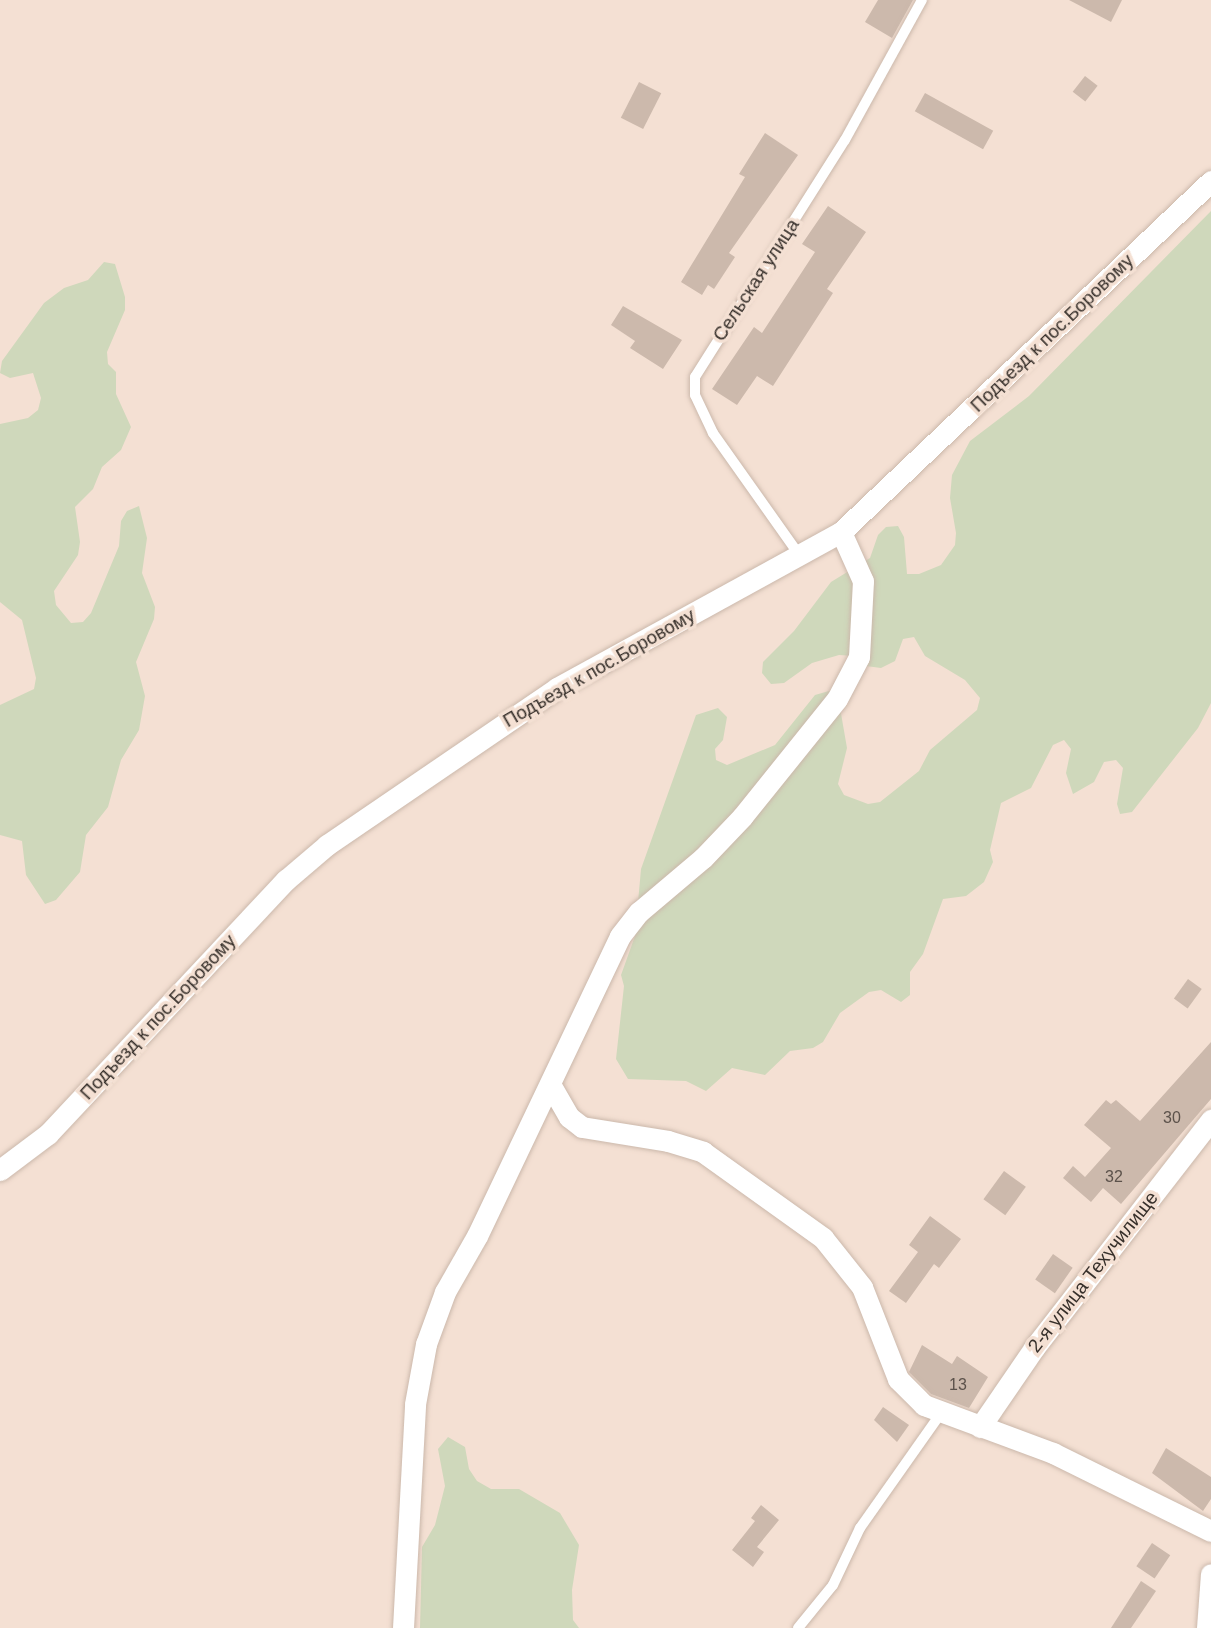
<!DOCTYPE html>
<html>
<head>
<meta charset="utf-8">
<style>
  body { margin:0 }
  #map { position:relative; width:1211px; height:1628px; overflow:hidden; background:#f4e0d3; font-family:Arial,sans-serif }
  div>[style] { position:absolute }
  .green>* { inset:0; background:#cfd8bb }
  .building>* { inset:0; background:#ccb9ac; transform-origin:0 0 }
  .roads { filter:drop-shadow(0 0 2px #cbb8ab) drop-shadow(0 0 2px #cbb8ab) }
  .service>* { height:10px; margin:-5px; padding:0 5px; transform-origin:5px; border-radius:5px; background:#fff }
  .minor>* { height:21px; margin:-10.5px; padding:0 10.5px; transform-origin:10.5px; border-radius:10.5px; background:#fff }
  span { translate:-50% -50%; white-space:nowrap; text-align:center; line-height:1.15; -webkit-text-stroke:7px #f4e0d3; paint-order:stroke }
  .number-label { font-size:16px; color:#5c524b }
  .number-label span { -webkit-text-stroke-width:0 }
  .street-label { font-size:19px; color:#37302b }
</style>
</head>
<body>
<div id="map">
  <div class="green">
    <i style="clip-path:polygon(1211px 211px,1211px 703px,1198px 728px,1132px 812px,1120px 814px,1117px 804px,1123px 768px,1116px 760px,1104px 762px,1094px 782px,1073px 794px,1066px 773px,1071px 749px,1064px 740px,1053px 745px,1031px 788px,1001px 803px,990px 850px,993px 862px,984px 882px,966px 896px,943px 899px,923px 954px,910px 972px,910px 995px,901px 1002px,881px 990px,869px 992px,840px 1013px,823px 1042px,813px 1048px,790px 1051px,765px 1075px,732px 1068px,706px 1091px,686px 1081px,628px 1079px,616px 1059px,624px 986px,621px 975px,635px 936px,641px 869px,696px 715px,718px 708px,727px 717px,723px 740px,715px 749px,716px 760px,727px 765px,775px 745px,815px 695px,829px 691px,839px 702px,847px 748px,838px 784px,844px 795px,868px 804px,880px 802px,919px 771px,930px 750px,977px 710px,980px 698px,965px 680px,925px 656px,914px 637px,903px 639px,895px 661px,881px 668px,866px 666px,854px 656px,839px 655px,812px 663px,784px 683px,771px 684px,762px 673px,763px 662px,794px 631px,831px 582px,870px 558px,878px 535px,886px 527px,898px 526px,904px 537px,907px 574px,919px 574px,941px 565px,955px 545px,956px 533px,950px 498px,952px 475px,970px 441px,1029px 396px)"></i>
    <i style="clip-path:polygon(104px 262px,115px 264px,125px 297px,125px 310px,107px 352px,108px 364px,116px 372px,116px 394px,131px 427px,121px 450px,102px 467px,93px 489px,75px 507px,80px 542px,78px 555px,54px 591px,56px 605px,71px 623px,83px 622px,91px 613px,119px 546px,121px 521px,127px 511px,139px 506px,147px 538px,142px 573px,155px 607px,154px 619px,136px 662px,145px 696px,139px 730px,121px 760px,108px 807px,86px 835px,80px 872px,56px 900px,45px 904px,26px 875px,22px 841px,0 835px,0 705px,34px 689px,36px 678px,22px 620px,0 602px,0 424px,28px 418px,38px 410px,41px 398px,33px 373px,10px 378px,0 373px,2px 361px,44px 303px,64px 288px,88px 280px)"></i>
    <i style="clip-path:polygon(448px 1437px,465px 1447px,469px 1469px,477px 1481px,491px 1489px,519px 1489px,560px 1513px,579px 1545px,572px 1590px,573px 1620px,579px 1628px,420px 1628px,422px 1547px,435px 1525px,445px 1486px,438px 1449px)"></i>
  </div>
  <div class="building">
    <i style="clip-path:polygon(878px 0,913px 0,892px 38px,865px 22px)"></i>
    <i style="clip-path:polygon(1069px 0,1122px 0,1111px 22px)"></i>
    <i style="left:1085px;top:76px;width:16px;height:20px;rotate:38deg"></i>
    <i style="left:639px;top:82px;width:25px;height:40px;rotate:27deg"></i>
    <i style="left:925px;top:93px;width:78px;height:21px;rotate:29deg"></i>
    <i style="clip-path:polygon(765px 133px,798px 155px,729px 253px,735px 257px,714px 289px,708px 285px,702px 295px,681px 282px,745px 177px,739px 174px)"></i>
    <i style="clip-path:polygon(828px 206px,866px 232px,827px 289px,833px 293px,773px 386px,757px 376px,737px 405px,712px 389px,754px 327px,762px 333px,815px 252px,802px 244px)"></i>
    <i style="clip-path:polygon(623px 306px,682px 340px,663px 369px,630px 348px,635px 341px,611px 325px)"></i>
    <i style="left:1188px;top:979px;width:17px;height:24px;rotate:36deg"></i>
    <i style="clip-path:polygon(1211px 1042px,1211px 1099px,1121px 1204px,1103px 1188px,1091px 1202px,1063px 1178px,1073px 1166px,1085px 1177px,1111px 1148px,1084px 1125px,1106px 1100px,1111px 1104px,1116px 1100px,1140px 1121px)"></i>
    <i style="left:1004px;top:1171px;width:27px;height:35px;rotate:36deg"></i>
    <i style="clip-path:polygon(930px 1216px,961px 1239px,939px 1268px,934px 1264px,906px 1303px,889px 1291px,918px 1252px,909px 1245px)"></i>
    <i style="left:1053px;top:1254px;width:24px;height:31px;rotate:35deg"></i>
    <i style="clip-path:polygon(922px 1345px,952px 1364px,957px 1356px,988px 1377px,969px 1408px,931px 1394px,909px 1372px)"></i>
    <i style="clip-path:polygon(883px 1407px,909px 1425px,897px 1442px,874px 1420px)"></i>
    <i style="clip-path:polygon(1166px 1448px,1211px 1477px,1211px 1499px,1203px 1511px,1152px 1473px)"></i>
    <i style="clip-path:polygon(761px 1505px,779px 1520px,757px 1547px,764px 1552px,753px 1567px,732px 1550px,755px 1521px,751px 1518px)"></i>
    <i style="left:1152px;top:1543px;width:22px;height:28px;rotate:34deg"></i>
    <i style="clip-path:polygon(1141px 1581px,1156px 1591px,1131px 1628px,1111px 1628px)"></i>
  </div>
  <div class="roads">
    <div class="service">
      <i style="left:800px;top:556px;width:151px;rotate:-125.3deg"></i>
      <i style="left:713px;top:433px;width:42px;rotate:-115.3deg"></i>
      <i style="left:695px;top:395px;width:18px;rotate:-90deg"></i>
      <i style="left:695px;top:377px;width:280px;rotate:-57.7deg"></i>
      <i style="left:845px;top:140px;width:160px;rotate:-61.2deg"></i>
      <i style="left:798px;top:1628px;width:55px;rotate:-50.9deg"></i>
      <i style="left:833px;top:1585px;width:63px;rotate:-64.7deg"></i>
      <i style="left:860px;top:1528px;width:141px;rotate:-54.8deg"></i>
    </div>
    <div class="minor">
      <i style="left:550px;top:1084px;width:38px;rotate:60deg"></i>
      <i style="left:569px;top:1117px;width:16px;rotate:38deg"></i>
      <i style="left:582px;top:1127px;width:87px;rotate:9.2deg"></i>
      <i style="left:668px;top:1141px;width:37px;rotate:17deg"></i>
      <i style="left:703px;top:1152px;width:148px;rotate:35.6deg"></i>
      <i style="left:823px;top:1238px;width:63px;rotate:51.5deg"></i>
      <i style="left:862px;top:1287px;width:99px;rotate:68.6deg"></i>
      <i style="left:898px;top:1379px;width:37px;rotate:45deg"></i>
      <i style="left:924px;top:1405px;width:138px;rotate:20.4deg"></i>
      <i style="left:1053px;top:1453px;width:176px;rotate:26.3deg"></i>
      <i style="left:0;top:1170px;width:60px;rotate:-36.9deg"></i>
      <i style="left:48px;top:1134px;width:348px;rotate:-46.9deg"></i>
      <i style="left:286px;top:880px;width:54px;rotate:-40.5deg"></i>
      <i style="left:327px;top:845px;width:278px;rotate:-34.3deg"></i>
      <i style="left:557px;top:688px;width:324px;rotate:-28.8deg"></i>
      <i style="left:841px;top:532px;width:510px;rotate:-43.49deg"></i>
      <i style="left:980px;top:1427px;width:96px;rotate:-55.6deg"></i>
      <i style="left:1034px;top:1348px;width:289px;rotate:-52.2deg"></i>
      <i style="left:403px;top:1628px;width:224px;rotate:-86.9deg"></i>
      <i style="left:415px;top:1404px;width:61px;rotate:-79.6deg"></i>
      <i style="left:426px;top:1344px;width:55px;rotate:-69.9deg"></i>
      <i style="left:445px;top:1292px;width:64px;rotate:-60.3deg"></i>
      <i style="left:477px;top:1236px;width:332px;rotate:-64.5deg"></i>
      <i style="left:620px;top:936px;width:31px;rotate:-52deg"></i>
      <i style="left:639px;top:912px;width:84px;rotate:-40.2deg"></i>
      <i style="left:703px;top:858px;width:57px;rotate:-46.4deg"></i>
      <i style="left:742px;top:817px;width:151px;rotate:-51.2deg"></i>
      <i style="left:837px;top:699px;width:47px;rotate:-62.4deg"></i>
      <i style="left:859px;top:657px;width:76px;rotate:-87deg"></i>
      <i style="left:863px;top:581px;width:54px;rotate:-114.2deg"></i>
      <i style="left:1207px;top:1628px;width:54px;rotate:-85.8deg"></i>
    </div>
  </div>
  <div class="number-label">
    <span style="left:1172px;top:1118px">30</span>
    <span style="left:1114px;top:1177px">32</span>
    <span style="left:958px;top:1385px">13</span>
  </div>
  <div class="street-label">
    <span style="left:756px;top:280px;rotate:-57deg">Сельская улица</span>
    <span style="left:1052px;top:333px;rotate:-44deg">Подъезд к пос.Боровому</span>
    <span style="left:599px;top:668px;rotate:-30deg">Подъезд к пос.Боровому</span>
    <span style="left:158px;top:1017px;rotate:-47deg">Подъезд к пос.Боровому</span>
    <span style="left:1093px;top:1272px;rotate:-52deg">2-я улица Техучилище</span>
  </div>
</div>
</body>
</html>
